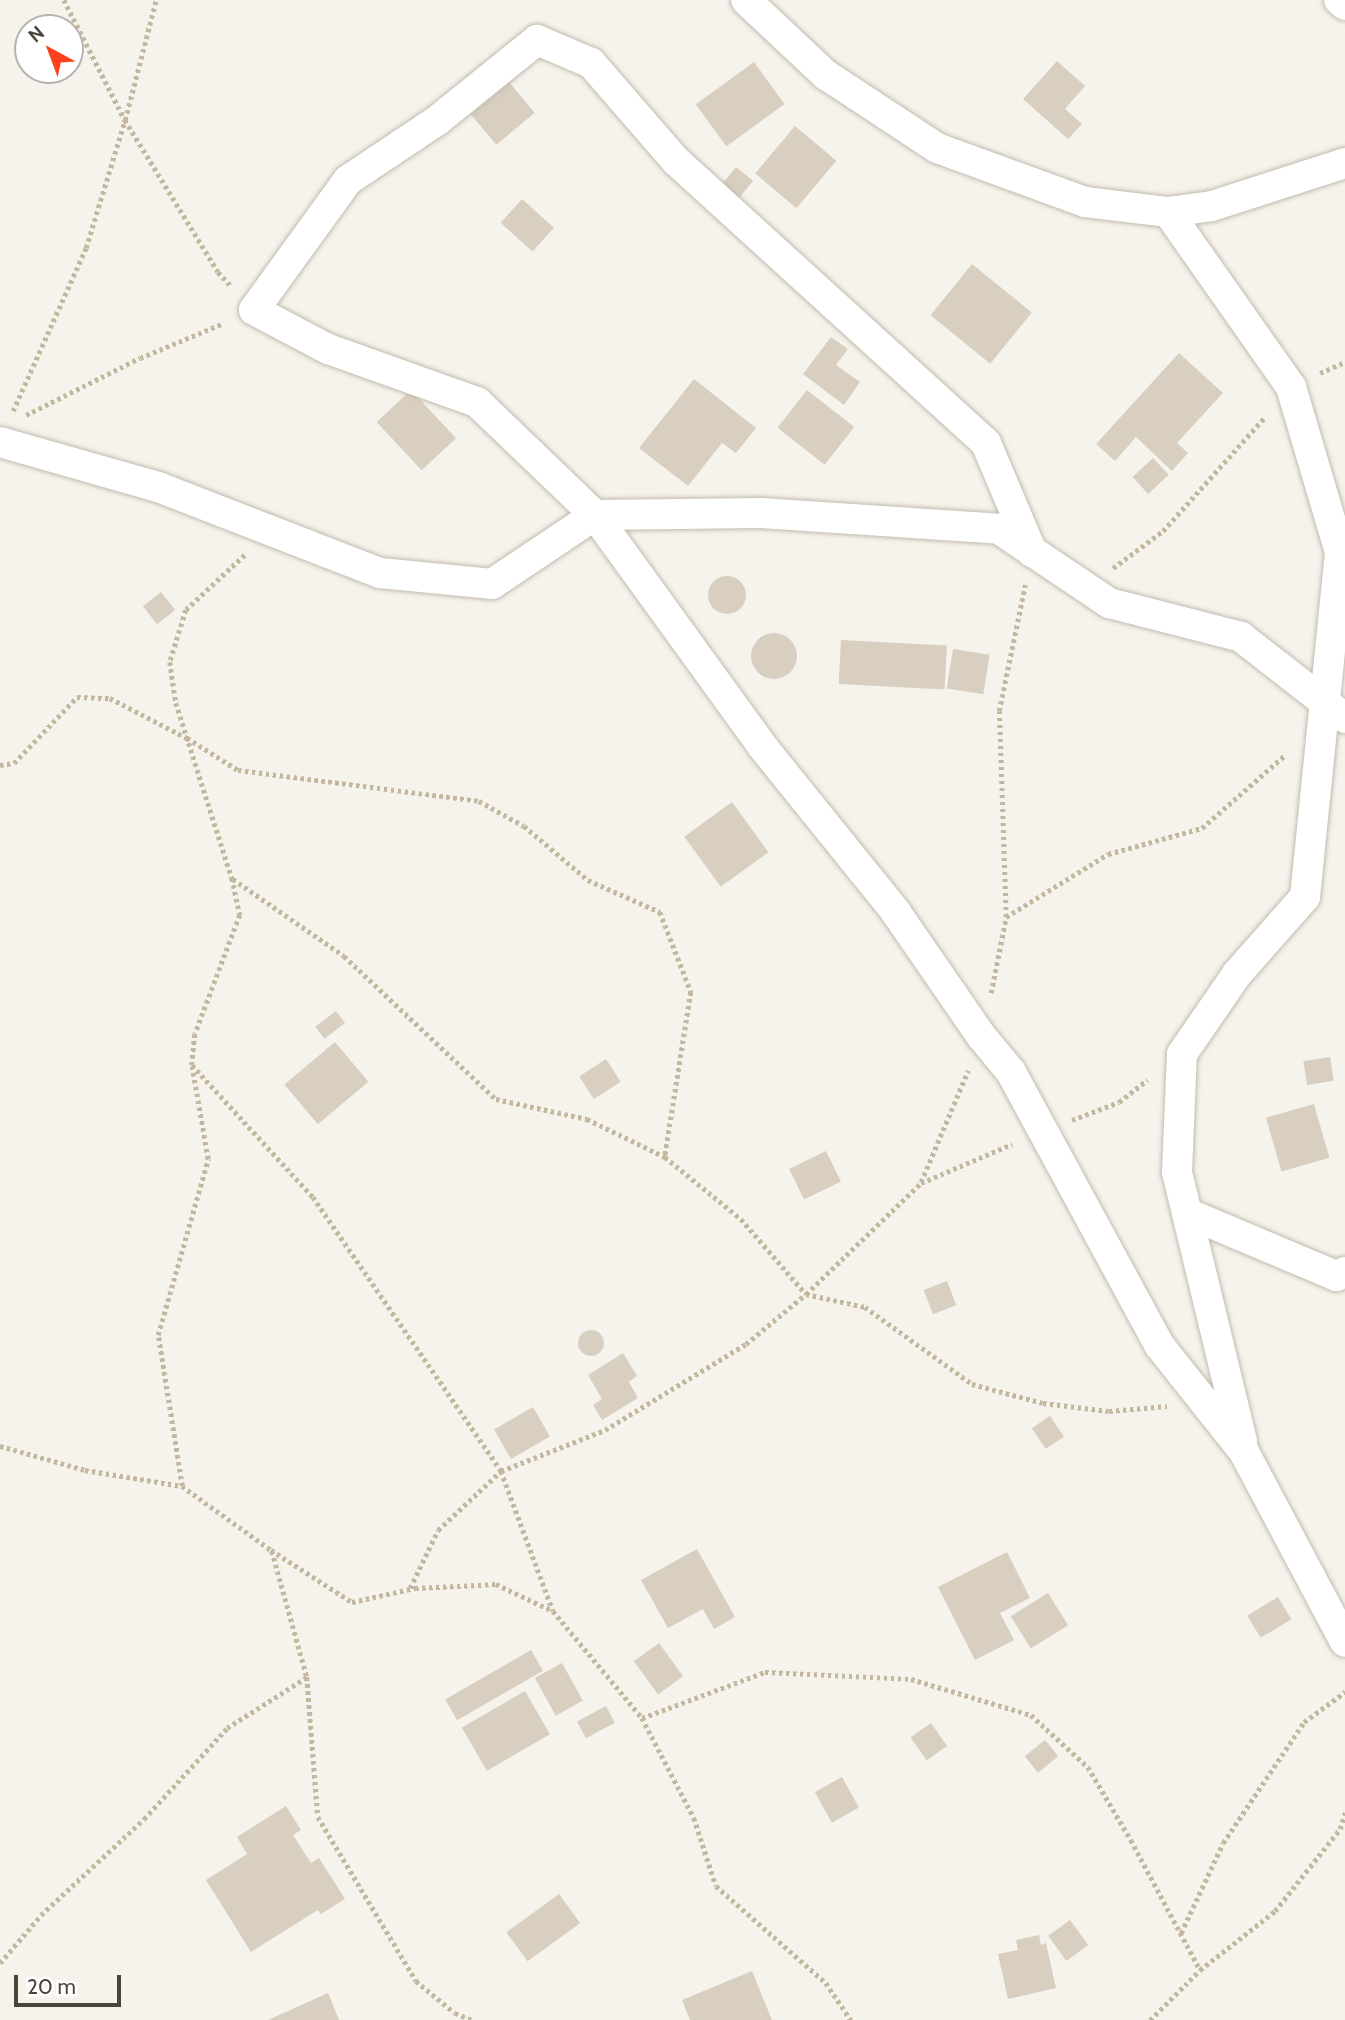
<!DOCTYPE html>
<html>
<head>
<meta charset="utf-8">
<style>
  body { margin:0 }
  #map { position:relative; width:1345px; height:2020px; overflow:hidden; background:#f6f3ec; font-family:Cabin,sans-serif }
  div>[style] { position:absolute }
  .building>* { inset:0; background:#d8cfc1; transform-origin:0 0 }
  .round { border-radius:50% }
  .path>* { height:4.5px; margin-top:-2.25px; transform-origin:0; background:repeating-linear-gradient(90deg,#c4b79f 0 3.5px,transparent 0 7px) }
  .roads { filter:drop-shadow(0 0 2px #c2bbae) drop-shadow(0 0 2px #c2bbae) }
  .minor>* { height:30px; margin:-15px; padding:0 15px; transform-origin:15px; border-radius:15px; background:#fff }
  span { translate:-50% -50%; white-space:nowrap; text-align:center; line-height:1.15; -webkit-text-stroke:7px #fff; paint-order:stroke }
  .north { position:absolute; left:14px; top:14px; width:70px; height:70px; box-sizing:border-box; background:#fff; border:2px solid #b7b4b0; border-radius:50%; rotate:319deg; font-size:19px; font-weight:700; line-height:28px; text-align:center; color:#4b4439 }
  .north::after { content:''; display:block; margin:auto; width:24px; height:32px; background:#fc3f1d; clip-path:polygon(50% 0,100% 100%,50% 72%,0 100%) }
  .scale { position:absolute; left:14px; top:1975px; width:107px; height:32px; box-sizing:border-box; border:4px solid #4b4439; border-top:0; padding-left:9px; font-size:21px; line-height:24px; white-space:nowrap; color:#4b4439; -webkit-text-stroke:5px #fff; paint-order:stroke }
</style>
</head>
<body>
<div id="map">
  <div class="building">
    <i style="clip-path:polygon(1057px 61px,1085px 86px,1065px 109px,1082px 124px,1068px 139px,1023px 99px)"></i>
    <i style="left:754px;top:62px;width:52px;height:72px;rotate:54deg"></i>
    <i style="left:509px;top:82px;width:40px;height:50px;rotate:50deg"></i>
    <i style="left:795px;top:126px;width:54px;height:62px;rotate:40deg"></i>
    <i style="left:736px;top:167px;width:22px;height:22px;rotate:39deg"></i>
    <i style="left:522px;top:199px;width:43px;height:32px;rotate:42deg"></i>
    <i style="left:972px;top:264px;width:77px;height:66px;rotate:39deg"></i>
    <i style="clip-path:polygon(831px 337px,848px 349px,836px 365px,860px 382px,844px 405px,803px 374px)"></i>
    <i style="clip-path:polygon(1179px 353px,1223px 393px,1177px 443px,1188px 453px,1172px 471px,1136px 437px,1115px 461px,1096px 444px)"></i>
    <i style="clip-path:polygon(694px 379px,756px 428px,736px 453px,722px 443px,688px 486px,639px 448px)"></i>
    <i style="left:411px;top:390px;width:66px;height:47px;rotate:47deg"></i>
    <i style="left:807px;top:390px;width:60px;height:48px;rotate:38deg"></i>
    <i style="left:1153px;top:458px;width:23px;height:28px;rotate:47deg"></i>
    <i class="round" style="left:708px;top:576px;width:38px;height:38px"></i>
    <i style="left:161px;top:592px;width:23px;height:23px;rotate:52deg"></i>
    <i class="round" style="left:751px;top:633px;width:46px;height:46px"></i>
    <i style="left:841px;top:640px;width:106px;height:44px;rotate:3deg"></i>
    <i style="left:953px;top:649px;width:37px;height:40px;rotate:9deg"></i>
    <i style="left:732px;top:802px;width:62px;height:59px;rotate:54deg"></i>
    <i style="left:336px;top:1011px;width:15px;height:26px;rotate:53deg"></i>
    <i style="left:335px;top:1042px;width:52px;height:66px;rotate:50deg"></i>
    <i style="left:1330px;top:1057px;width:24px;height:27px;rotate:81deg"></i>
    <i style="left:606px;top:1059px;width:27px;height:32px;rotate:57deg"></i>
    <i style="left:1314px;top:1104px;width:56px;height:50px;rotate:74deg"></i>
    <i style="left:826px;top:1151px;width:34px;height:41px;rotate:64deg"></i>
    <i style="left:947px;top:1281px;width:26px;height:25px;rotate:69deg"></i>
    <i class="round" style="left:578px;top:1330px;width:26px;height:26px"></i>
    <i style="clip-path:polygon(623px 1353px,637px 1376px,629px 1382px,638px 1398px,602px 1420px,593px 1405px,602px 1399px,588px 1375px)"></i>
    <i style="left:533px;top:1407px;width:34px;height:45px;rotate:60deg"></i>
    <i style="left:1050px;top:1416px;width:25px;height:22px;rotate:56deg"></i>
    <i style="clip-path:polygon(697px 1549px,735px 1617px,714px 1629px,703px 1609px,668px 1628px,641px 1580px)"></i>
    <i style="clip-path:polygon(1007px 1552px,1030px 1598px,1000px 1613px,1014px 1640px,975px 1660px,938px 1587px)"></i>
    <i style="left:1048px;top:1593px;width:38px;height:44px;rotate:58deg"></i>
    <i style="left:1278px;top:1597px;width:26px;height:36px;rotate:59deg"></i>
    <i style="left:659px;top:1643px;width:41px;height:31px;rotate:54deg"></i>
    <i style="left:531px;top:1650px;width:24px;height:99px;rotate:60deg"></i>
    <i style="left:562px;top:1663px;width:43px;height:31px;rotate:61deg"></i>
    <i style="left:525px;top:1691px;width:50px;height:73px;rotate:60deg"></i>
    <i style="left:606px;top:1706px;width:19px;height:33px;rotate:62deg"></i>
    <i style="left:931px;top:1723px;width:28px;height:25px;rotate:55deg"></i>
    <i style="left:1045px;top:1740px;width:21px;height:26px;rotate:51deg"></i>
    <i style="left:842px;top:1777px;width:35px;height:31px;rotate:61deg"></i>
    <i style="clip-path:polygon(286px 1806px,301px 1830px,293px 1835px,311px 1863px,319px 1858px,345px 1899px,321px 1914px,318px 1910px,251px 1952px,206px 1880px,247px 1854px,237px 1837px)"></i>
    <i style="left:559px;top:1894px;width:36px;height:65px;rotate:54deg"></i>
    <i style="left:1070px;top:1920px;width:31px;height:27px;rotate:54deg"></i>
    <i style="clip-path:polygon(1039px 1935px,1041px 1945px,1046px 1943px,1056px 1988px,1008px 1999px,998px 1954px,1018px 1950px,1016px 1940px)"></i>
    <i style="clip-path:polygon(752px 1971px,772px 2020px,690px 2020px,682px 2000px)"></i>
    <i style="clip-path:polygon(328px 1993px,339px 2020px,268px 2020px)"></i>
  </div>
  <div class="path">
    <i style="left:64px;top:0;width:135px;rotate:63.1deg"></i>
    <i style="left:125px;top:120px;width:178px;rotate:58.5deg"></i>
    <i style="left:218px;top:272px;width:19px;rotate:47deg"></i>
    <i style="left:1320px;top:373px;width:27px;rotate:-24deg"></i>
    <i style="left:13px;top:411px;width:179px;rotate:-65.9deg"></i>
    <i style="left:86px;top:248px;width:134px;rotate:-73.1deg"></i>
    <i style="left:125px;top:120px;width:124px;rotate:-75.5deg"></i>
    <i style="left:26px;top:415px;width:127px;rotate:-26.6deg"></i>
    <i style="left:140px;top:358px;width:91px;rotate:-22.6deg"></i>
    <i style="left:245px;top:555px;width:81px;rotate:137deg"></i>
    <i style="left:186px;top:610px;width:54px;rotate:107.1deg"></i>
    <i style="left:170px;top:662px;width:41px;rotate:81.7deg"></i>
    <i style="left:176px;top:703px;width:184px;rotate:72.3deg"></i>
    <i style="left:232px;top:878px;width:38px;rotate:78deg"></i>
    <i style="left:240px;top:915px;width:127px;rotate:110.7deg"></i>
    <i style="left:195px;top:1034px;width:31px;rotate:96deg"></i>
    <i style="left:192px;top:1065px;width:179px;rotate:47.5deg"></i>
    <i style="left:313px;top:1197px;width:332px;rotate:55.5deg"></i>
    <i style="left:501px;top:1471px;width:149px;rotate:69.6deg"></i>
    <i style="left:1113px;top:568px;width:62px;rotate:-36.5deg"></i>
    <i style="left:1163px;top:531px;width:153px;rotate:-48.2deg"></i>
    <i style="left:0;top:765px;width:14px;rotate:-8deg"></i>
    <i style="left:14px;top:763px;width:91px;rotate:-46.3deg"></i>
    <i style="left:77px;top:697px;width:33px;rotate:2deg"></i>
    <i style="left:110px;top:698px;width:87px;rotate:27.5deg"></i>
    <i style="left:187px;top:738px;width:60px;rotate:32.1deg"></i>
    <i style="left:238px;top:770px;width:243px;rotate:7.3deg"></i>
    <i style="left:479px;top:801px;width:51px;rotate:29.1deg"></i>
    <i style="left:524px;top:826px;width:84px;rotate:40.2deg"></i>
    <i style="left:588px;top:880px;width:79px;rotate:24deg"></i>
    <i style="left:660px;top:912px;width:86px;rotate:68.8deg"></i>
    <i style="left:691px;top:992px;width:167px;rotate:99deg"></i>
    <i style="left:233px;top:879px;width:135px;rotate:34.7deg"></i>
    <i style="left:344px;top:956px;width:209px;rotate:43.3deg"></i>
    <i style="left:496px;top:1099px;width:93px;rotate:12.4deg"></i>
    <i style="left:587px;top:1119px;width:87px;rotate:26deg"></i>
    <i style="left:665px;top:1157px;width:98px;rotate:39.2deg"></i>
    <i style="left:741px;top:1219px;width:99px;rotate:49.1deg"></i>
    <i style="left:806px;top:1294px;width:60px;rotate:12.4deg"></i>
    <i style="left:865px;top:1307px;width:132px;rotate:35.7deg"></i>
    <i style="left:972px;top:1384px;width:73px;rotate:15deg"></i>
    <i style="left:1043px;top:1403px;width:66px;rotate:6.9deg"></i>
    <i style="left:1109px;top:1411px;width:58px;rotate:-4.9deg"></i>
    <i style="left:1006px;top:917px;width:120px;rotate:-31.7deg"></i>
    <i style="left:1108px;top:854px;width:98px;rotate:-15.5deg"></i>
    <i style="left:1202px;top:828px;width:111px;rotate:-41.3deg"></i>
    <i style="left:991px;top:993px;width:77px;rotate:-78.8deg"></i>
    <i style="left:1006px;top:917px;width:206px;rotate:-91.9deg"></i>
    <i style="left:999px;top:711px;width:129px;rotate:-78.3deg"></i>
    <i style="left:1072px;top:1120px;width:50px;rotate:-21deg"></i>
    <i style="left:1119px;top:1102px;width:36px;rotate:-38deg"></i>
    <i style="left:921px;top:1182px;width:121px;rotate:-67.1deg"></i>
    <i style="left:0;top:1446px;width:88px;rotate:15.8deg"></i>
    <i style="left:85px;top:1470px;width:98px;rotate:9.4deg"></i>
    <i style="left:182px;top:1486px;width:110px;rotate:35.7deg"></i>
    <i style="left:271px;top:1550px;width:96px;rotate:32.7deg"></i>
    <i style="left:352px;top:1602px;width:65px;rotate:-12.5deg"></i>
    <i style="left:415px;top:1588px;width:81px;rotate:-2.8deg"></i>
    <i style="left:496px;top:1584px;width:63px;rotate:25.3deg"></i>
    <i style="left:553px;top:1611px;width:139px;rotate:50.2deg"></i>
    <i style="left:642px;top:1718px;width:113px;rotate:62.5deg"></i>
    <i style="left:694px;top:1818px;width:71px;rotate:72.1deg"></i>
    <i style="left:716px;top:1886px;width:147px;rotate:41.4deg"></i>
    <i style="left:826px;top:1983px;width:45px;rotate:56deg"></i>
    <i style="left:182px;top:1486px;width:153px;rotate:-99deg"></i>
    <i style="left:158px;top:1335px;width:183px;rotate:-74.1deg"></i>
    <i style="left:208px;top:1159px;width:93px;rotate:-99.9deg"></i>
    <i style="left:272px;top:1551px;width:131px;rotate:74.5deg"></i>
    <i style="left:307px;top:1677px;width:140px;rotate:85.5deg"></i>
    <i style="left:318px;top:1817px;width:191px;rotate:59.1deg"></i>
    <i style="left:416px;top:1981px;width:50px;rotate:39.4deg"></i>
    <i style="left:455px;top:2013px;width:18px;rotate:22deg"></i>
    <i style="left:410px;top:1588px;width:64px;rotate:-64.2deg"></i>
    <i style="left:438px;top:1530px;width:86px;rotate:-43.1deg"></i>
    <i style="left:501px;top:1471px;width:112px;rotate:-21.5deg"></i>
    <i style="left:605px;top:1430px;width:165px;rotate:-31.4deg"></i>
    <i style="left:746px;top:1344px;width:78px;rotate:-39.8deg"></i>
    <i style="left:806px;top:1294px;width:160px;rotate:-44deg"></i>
    <i style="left:921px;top:1183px;width:99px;rotate:-23.2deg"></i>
    <i style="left:642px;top:1718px;width:131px;rotate:-20.5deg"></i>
    <i style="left:765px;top:1672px;width:146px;rotate:2.7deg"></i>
    <i style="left:911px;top:1679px;width:125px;rotate:16.7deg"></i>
    <i style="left:1031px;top:1715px;width:77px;rotate:42.4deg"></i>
    <i style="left:1088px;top:1767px;width:85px;rotate:59.5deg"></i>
    <i style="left:1131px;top:1840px;width:147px;rotate:62deg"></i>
    <i style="left:1181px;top:1933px;width:99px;rotate:-65deg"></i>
    <i style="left:1223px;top:1843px;width:146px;rotate:-56.2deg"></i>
    <i style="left:1304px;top:1722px;width:51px;rotate:-36.2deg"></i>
    <i style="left:0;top:1963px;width:63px;rotate:-49.5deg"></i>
    <i style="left:41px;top:1915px;width:141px;rotate:-43deg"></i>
    <i style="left:144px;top:1819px;width:123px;rotate:-47.6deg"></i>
    <i style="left:227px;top:1728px;width:95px;rotate:-32.5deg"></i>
    <i style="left:1150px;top:2020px;width:71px;rotate:-45deg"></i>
    <i style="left:1200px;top:1970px;width:95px;rotate:-38.2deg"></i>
    <i style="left:1275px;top:1911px;width:105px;rotate:-51.6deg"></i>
    <i style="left:1340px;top:1829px;width:17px;rotate:-73deg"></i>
  </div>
  <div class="roads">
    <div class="minor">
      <i style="left:746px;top:0;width:110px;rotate:43.2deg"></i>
      <i style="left:826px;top:75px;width:133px;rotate:33.3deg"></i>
      <i style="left:937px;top:148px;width:158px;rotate:20deg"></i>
      <i style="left:1085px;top:202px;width:84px;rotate:6.9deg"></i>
      <i style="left:1168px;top:212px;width:44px;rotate:-7.8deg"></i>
      <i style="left:1212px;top:206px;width:140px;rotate:-17.9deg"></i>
      <i style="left:1339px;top:0;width:8px;rotate:40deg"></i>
      <i style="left:1168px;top:212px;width:214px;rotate:54.9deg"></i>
      <i style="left:1291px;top:387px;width:172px;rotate:73.5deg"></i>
      <i style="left:0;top:442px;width:164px;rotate:15.9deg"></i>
      <i style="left:158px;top:487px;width:238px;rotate:21.2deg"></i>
      <i style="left:380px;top:573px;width:113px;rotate:5.6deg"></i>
      <i style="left:492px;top:584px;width:124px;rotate:-33.8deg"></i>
      <i style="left:595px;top:515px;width:166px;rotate:-0.7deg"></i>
      <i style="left:761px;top:513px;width:239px;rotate:3.8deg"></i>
      <i style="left:999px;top:529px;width:133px;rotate:33.9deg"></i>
      <i style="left:1109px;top:603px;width:136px;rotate:14.4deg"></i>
      <i style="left:1241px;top:637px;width:132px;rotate:37.9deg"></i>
      <i style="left:1032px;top:552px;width:118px;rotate:-112.9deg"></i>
      <i style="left:986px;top:443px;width:419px;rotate:-137.7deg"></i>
      <i style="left:676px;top:161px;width:130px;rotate:-130.9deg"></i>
      <i style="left:591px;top:63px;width:59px;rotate:-156.9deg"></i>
      <i style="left:537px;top:40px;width:127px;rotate:141.1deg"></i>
      <i style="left:438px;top:120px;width:108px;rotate:146.3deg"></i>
      <i style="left:348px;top:180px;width:160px;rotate:125.9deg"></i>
      <i style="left:254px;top:310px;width:84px;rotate:27.8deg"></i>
      <i style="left:328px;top:349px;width:158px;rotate:19.6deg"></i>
      <i style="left:477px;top:402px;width:163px;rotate:43.8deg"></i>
      <i style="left:595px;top:515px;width:285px;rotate:54.1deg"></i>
      <i style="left:762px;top:746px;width:212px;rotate:51.1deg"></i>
      <i style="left:895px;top:911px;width:153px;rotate:55.4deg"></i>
      <i style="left:982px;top:1037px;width:45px;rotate:50.4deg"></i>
      <i style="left:1011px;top:1072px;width:311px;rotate:61.5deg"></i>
      <i style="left:1159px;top:1345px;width:137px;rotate:51.5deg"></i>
      <i style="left:1244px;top:1452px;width:215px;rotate:62deg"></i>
      <i style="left:1187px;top:1213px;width:162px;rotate:22.9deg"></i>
      <i style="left:1336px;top:1276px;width:10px;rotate:-24deg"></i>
      <i style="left:1242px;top:1441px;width:277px;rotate:-103.6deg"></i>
      <i style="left:1177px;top:1172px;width:118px;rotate:-87.6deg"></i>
      <i style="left:1182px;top:1054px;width:97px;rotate:-55.5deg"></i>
      <i style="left:1237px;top:974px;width:103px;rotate:-48.6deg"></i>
      <i style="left:1305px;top:897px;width:347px;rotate:-84.2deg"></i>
      <i style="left:1340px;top:552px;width:8px;rotate:-50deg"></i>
    </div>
  </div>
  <div class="north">N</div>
  <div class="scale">20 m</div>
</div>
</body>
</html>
